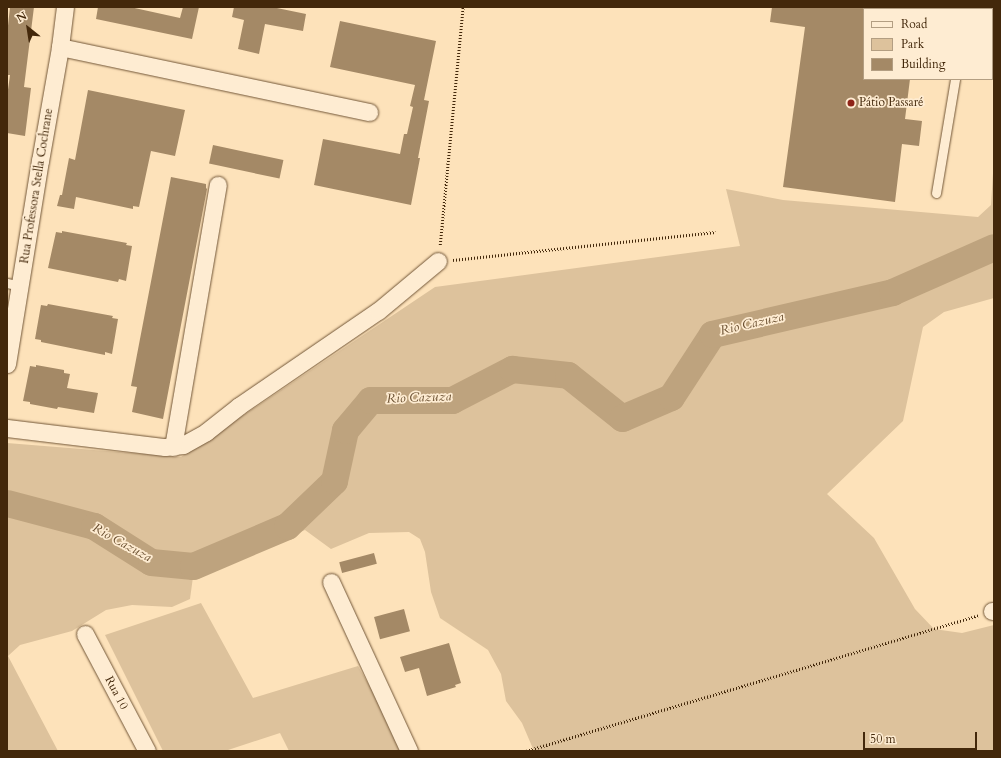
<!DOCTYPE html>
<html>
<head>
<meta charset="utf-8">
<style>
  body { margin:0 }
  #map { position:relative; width:1001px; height:758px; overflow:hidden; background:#fde2ba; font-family:Cardo,serif }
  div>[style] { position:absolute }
  .green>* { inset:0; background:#ddc29c }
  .river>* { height:27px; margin:-13.5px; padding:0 13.5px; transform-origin:13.5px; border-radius:13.5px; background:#bea37e }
  .building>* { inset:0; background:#a48966; transform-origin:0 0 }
  .path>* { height:2.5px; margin-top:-1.25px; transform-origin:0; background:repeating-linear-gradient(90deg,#43280b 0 1px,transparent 0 3px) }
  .roads { filter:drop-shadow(0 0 1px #725637) drop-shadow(0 0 1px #725637) }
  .service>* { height:9px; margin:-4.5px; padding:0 4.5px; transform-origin:4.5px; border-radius:4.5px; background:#feecd2 }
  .minor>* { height:17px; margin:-8.5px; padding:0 8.5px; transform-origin:8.5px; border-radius:8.5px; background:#feecd2 }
  .dots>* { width:11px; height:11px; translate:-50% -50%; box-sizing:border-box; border:2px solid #feecd2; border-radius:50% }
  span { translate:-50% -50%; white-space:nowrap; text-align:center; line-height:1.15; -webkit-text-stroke:3.5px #feecd2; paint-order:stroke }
  .poi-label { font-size:12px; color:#43280b }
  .left { translate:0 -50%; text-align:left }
  .street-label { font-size:12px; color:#43280b }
  .water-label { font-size:13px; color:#684d2e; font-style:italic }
  .frame { position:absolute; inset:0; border:8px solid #43280b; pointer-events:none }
  .legend { position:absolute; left:863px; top:8px; width:130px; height:72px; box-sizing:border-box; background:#feecd2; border:1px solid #b39e82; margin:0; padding:5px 7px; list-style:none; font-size:12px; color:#43280b }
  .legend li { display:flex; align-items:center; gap:8px; height:20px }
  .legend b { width:20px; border:1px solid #b39e82 }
  .north { position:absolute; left:8px; top:8px; width:40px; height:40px; -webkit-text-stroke:3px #feecd2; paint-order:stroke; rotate:330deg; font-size:11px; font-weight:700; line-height:16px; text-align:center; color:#43280b }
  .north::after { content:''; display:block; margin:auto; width:14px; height:18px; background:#43280b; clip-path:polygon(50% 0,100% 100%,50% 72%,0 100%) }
  .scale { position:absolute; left:863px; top:732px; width:114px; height:18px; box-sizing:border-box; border:2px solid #43280b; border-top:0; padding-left:5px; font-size:12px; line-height:14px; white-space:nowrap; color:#43280b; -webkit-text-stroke:3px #feecd2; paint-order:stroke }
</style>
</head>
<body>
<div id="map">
  <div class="green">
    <i style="clip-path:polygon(994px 157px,994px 298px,944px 312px,923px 327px,903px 421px,827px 494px,874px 538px,915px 609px,934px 629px,962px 633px,994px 625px,994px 751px,534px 751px,522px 723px,506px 701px,501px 674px,488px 650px,440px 618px,431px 592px,425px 552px,420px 539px,409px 532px,369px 533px,331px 549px,305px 530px,193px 577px,190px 599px,172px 607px,132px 605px,106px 610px,72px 631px,20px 645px,8px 656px,58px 751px,7px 751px,7px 443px,181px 457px,435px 287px,740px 246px,726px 189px,783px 200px,978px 217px,991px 205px)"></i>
    <i style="clip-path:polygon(201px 603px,253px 698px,358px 666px,407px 751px,289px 751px,280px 733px,225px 751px,163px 751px,105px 635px)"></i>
  </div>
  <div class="river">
    <i style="left:7px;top:503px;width:90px;rotate:14.8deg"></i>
    <i style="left:94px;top:526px;width:67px;rotate:32.3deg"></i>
    <i style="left:151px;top:562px;width:42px;rotate:5.4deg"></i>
    <i style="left:193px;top:566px;width:102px;rotate:-23.1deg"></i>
    <i style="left:287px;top:526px;width:65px;rotate:-43.8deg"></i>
    <i style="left:334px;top:481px;width:52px;rotate:-77.8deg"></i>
    <i style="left:345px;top:430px;width:39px;rotate:-50deg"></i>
    <i style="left:370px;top:400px;width:82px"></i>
    <i style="left:452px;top:400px;width:68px;rotate:-27.3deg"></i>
    <i style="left:512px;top:369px;width:56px;rotate:6.1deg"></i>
    <i style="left:568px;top:375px;width:69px;rotate:38.5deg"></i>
    <i style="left:622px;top:418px;width:53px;rotate:-23.2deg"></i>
    <i style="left:671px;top:397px;width:75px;rotate:-56.9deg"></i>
    <i style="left:712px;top:334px;width:185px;rotate:-13.1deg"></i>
    <i style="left:892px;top:292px;width:111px;rotate:-23.8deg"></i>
  </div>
  <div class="building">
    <i style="clip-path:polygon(10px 7px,34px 7px,24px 87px,31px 88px,25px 136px,7px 133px,7px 97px,10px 75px,7px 75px,7px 35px)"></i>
    <i style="clip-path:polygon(98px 7px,130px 7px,180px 18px,183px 7px,199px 7px,192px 39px,96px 19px)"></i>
    <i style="clip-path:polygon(234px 7px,272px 7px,306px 14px,303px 31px,265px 24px,259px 54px,238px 49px,244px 20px,232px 17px)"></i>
    <i style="clip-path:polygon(772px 7px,864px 7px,864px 79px,910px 79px,905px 119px,922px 121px,919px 146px,902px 144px,895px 202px,783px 187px,805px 27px,770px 22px)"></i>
    <i style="clip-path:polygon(340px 21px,436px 41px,424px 100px,429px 101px,418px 158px,420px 158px,411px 205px,314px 185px,323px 139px,400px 154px,404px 134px,407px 134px,413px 107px,410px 106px,415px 85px,330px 67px)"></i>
    <i style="clip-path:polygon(88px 90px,185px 110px,175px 156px,151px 151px,139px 207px,133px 206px,133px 209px,76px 197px,74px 209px,57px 206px,60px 195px,62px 195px,69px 158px,75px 160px)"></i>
    <i style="left:213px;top:145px;width:72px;height:19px;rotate:12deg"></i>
    <i style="clip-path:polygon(171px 177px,206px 184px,206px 188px,207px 189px,163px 419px,132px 412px,137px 387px,131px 386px)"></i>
    <i style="clip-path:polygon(62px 231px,127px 243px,126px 245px,132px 246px,126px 281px,119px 279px,118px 282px,48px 268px,56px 232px,62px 233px)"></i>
    <i style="clip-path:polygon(48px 304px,113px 316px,112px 318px,118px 319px,112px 354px,105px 352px,105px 355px,41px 342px,41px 340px,35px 339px,41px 305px,47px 306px)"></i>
    <i style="clip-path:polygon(36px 365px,64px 370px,64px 373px,70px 374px,67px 388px,98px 393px,94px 413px,58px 407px,57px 409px,30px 404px,30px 402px,23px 401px,30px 366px,36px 367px)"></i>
    <i style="left:374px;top:553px;width:11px;height:36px;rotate:75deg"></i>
    <i style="left:404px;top:609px;width:23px;height:31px;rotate:75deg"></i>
    <i style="clip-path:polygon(449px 643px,461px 683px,455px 685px,456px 687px,427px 696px,419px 668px,405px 672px,400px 657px)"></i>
  </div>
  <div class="path">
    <i style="left:440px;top:245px;width:239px;rotate:-84.5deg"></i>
    <i style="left:453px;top:260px;width:264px;rotate:-6.1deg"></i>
    <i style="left:526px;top:751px;width:472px;rotate:-16.7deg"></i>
  </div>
  <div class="roads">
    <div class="service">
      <i style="left:966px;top:9px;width:2px;rotate:-90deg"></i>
      <i style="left:936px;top:193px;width:116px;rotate:-80.5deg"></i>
      <i style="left:7px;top:283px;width:14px;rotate:12deg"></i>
    </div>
    <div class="minor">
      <i style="left:60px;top:47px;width:316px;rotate:11.9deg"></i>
      <i style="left:7px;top:364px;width:206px;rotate:-80.8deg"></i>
      <i style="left:40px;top:161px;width:116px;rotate:-80deg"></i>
      <i style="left:60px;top:47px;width:40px;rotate:-82.9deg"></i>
      <i style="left:7px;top:428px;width:159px;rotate:6.9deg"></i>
      <i style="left:165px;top:447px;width:18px;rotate:-6deg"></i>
      <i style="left:183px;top:445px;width:26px;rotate:-29deg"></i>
      <i style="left:206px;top:432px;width:42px;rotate:-38.2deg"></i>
      <i style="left:239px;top:406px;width:168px;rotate:-34.4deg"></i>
      <i style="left:378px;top:311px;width:78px;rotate:-39.8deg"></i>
      <i style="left:173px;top:447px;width:266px;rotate:-80.3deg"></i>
      <i style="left:331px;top:582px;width:186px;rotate:65.2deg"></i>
      <i style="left:992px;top:611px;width:2px"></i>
      <i style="left:85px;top:634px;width:132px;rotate:62.1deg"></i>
    </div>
  </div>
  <div class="dots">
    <i style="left:851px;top:103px;background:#8f2418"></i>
  </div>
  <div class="poi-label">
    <span class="left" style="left:859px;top:103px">Pátio Passaré</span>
  </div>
  <div class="street-label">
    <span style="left:37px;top:186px;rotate:-81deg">Rua Professora Stella Cochrane</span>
    <span style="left:116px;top:693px;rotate:62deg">Rua 10</span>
  </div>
  <div class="water-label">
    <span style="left:752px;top:324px;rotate:-13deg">Rio Cazuza</span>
    <span style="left:419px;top:398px;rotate:-2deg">Rio Cazuza</span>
    <span style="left:122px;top:543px;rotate:29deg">Rio Cazuza</span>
  </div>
  <div class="frame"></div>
  <ul class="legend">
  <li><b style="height:5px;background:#feecd2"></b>Road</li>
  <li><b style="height:11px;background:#ddc29c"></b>Park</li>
  <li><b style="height:11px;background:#a48966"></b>Building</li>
  </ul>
  <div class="north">N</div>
  <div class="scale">50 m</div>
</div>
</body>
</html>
